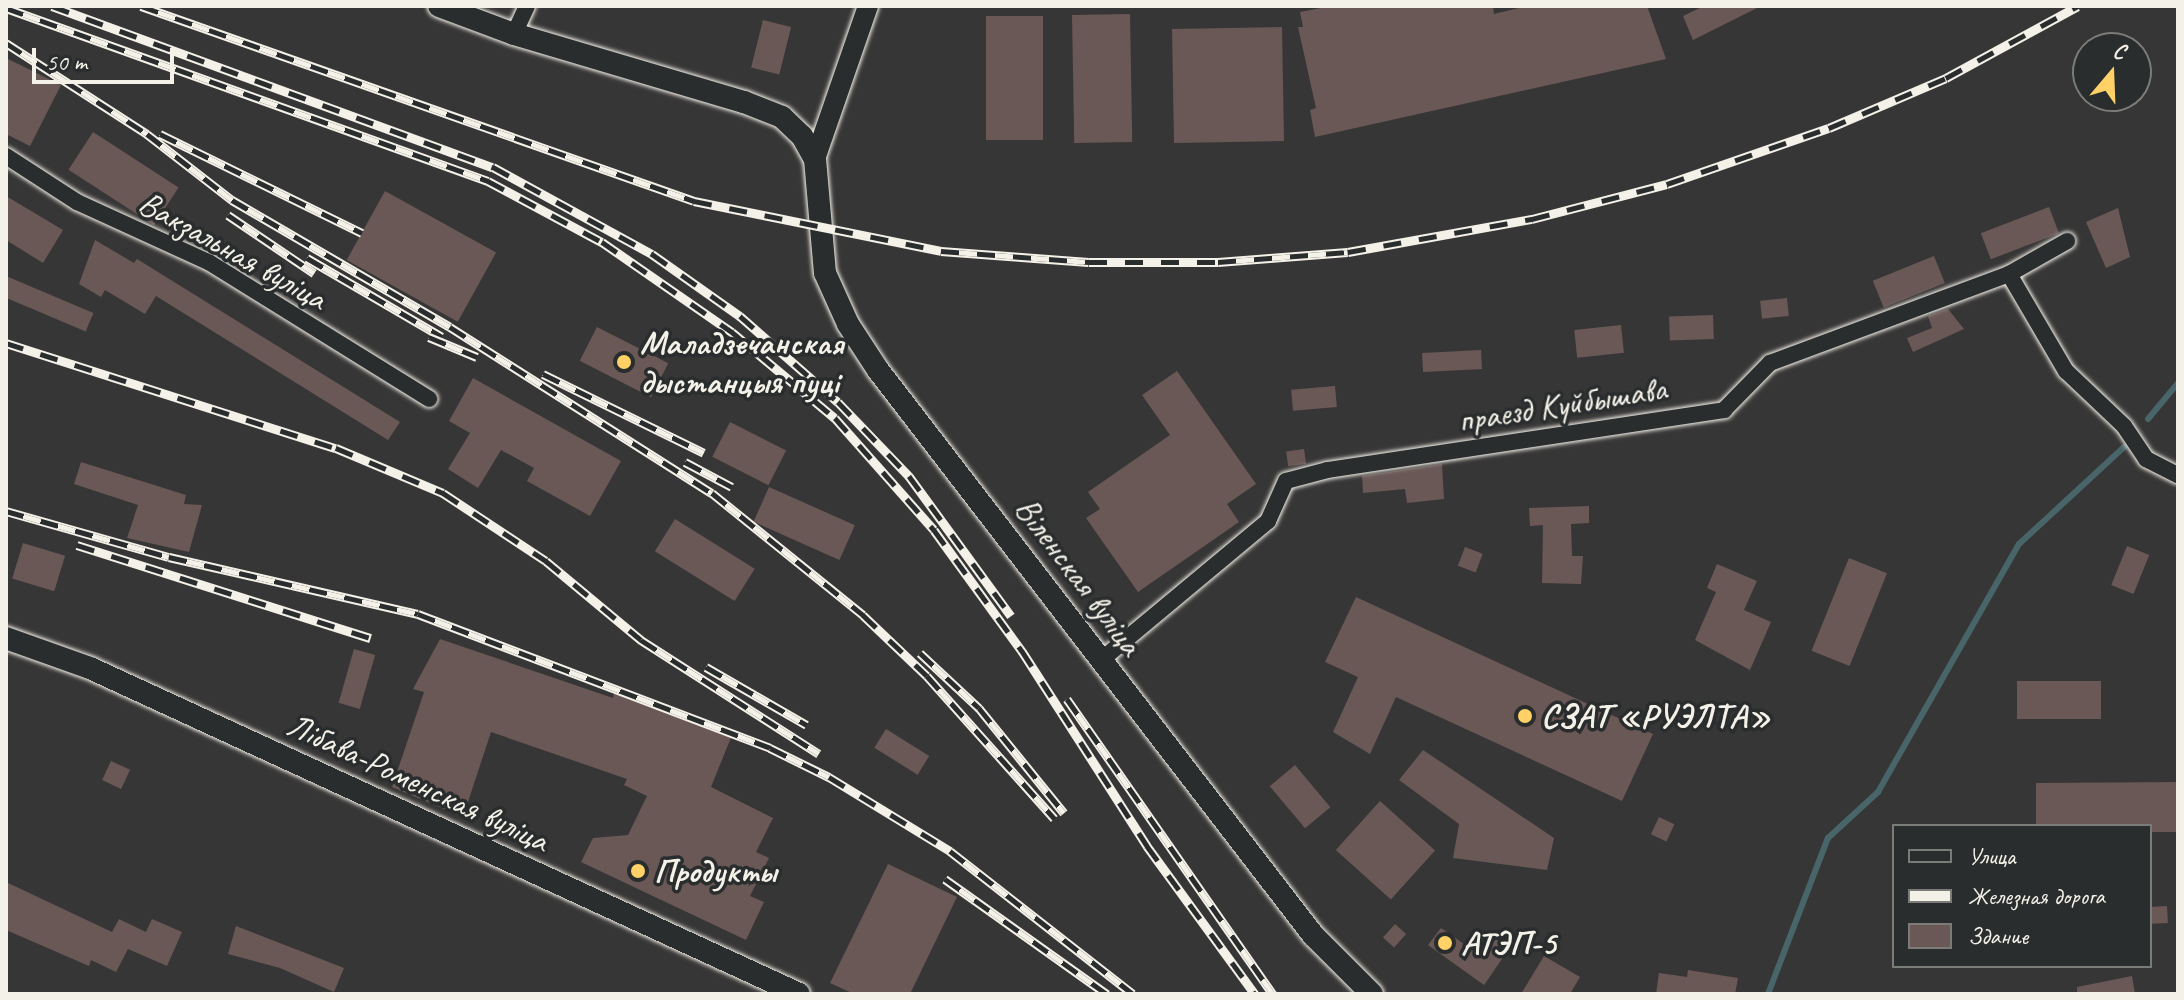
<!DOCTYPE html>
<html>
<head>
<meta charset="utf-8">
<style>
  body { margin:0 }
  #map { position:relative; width:2184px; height:1000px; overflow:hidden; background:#373636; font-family:Caveat,sans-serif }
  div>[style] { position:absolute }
  .stream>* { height:6px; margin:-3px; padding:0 3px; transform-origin:3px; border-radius:3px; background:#48666a }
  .building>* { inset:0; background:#6a5856; transform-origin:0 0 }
  .roads { filter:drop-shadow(0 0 2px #f4f1e8) drop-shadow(0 0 2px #f4f1e8) }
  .minor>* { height:16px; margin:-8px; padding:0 8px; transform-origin:8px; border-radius:8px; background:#2a2d2e }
  .tertiary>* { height:20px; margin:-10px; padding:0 10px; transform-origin:10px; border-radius:10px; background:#2a2d2e }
  .secondary>* { height:22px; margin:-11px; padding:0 11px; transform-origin:11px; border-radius:11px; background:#2a2d2e }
  .rail>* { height:9px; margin-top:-4.5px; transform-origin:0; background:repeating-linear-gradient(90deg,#2a2d2e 0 18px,#f4f1e8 0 36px); box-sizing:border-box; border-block:2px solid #f4f1e8 }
  .dots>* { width:22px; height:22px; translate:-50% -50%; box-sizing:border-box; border:4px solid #2a2d2e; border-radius:50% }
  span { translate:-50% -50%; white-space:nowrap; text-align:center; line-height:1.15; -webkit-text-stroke:7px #2a2d2e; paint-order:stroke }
  .street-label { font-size:34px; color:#f4f1e8 }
  .poi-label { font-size:34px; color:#f4f1e8; font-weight:700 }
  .left { translate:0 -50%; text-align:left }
  .frame { position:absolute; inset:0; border:8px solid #f4f1e8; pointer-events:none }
  .legend { position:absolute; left:1892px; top:824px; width:260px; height:144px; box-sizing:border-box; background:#2a2d2e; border:2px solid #7b7b78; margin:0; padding:10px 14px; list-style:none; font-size:24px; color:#f4f1e8 }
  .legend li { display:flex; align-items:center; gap:16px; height:40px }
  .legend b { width:40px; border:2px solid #7b7b78 }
  .north { position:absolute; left:2072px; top:32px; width:80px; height:80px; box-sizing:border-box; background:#2a2d2e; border:2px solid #7b7b78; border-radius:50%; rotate:19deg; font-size:22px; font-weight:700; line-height:32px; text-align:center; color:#f4f1e8 }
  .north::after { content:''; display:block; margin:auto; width:28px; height:36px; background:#ffd166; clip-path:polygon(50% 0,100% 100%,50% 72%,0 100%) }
  .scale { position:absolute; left:32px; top:48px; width:142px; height:36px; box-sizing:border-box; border:4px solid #f4f1e8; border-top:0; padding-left:10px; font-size:24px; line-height:28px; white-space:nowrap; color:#f4f1e8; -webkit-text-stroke:6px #2a2d2e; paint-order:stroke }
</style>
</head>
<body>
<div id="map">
  <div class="stream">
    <i style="left:2148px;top:419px;width:47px;rotate:-50.2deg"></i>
    <i style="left:1768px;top:994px;width:167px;rotate:-69deg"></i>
    <i style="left:1828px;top:838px;width:68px;rotate:-42.6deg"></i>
    <i style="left:1878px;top:792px;width:285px;rotate:-60.4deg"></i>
    <i style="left:2019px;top:544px;width:143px;rotate:-42.7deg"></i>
  </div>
  <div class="building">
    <i style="clip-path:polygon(1331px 6px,1493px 6px,1494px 14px,1527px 6px,1647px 6px,1666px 59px,1315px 137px,1310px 110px,1316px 108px,1298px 27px,1303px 27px,1300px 12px)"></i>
    <i style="clip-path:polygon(1704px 6px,1761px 6px,1693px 40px,1683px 16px)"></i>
    <i style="left:1130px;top:14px;width:128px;height:58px;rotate:89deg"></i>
    <i style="left:986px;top:16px;width:57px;height:124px"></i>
    <i style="left:763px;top:20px;width:29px;height:49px;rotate:14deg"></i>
    <i style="left:1282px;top:27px;width:114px;height:110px;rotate:89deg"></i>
    <i style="clip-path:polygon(6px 58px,61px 85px,30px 146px,6px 134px)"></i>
    <i style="left:93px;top:132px;width:102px;height:45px;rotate:33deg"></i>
    <i style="left:385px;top:191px;width:127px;height:79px;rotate:29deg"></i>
    <i style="clip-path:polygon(6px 196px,63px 230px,43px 263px,6px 240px)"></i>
    <i style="left:2049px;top:207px;width:28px;height:73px;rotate:69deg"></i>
    <i style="clip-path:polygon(2118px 208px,2130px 257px,2106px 268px,2086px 222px)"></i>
    <i style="clip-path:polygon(95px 240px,134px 263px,137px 259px,400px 422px,388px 440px,156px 296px,145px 314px,105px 290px,101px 297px,79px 284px)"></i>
    <i style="left:1934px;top:256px;width:29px;height:66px;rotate:68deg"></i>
    <i style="left:6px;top:276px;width:95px;height:20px;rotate:23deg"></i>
    <i style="left:1787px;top:298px;width:18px;height:27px;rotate:84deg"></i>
    <i style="clip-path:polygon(1948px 309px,1964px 329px,1913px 352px,1907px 338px,1932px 328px,1928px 316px)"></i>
    <i style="left:1713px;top:315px;width:24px;height:44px;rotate:88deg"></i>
    <i style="left:1621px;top:325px;width:28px;height:47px;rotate:84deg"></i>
    <i style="left:597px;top:327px;width:80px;height:38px;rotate:27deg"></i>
    <i style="left:1481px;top:350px;width:19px;height:59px;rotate:87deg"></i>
    <i style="clip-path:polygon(1177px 371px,1256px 484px,1227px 504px,1239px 522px,1138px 592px,1086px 518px,1100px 509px,1088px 492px,1170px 435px,1142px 395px)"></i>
    <i style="clip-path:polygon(473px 378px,621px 461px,590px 516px,527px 481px,534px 468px,501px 450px,478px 488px,448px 469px,470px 433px,449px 421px)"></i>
    <i style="left:1335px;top:386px;width:21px;height:44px;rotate:85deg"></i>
    <i style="left:730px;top:422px;width:63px;height:39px;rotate:27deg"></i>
    <i style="left:1304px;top:449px;width:15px;height:18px;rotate:82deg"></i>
    <i style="clip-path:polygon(81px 462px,186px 495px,184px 504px,202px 505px,189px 552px,127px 538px,138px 505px,74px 484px)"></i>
    <i style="clip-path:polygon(1442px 464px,1444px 499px,1407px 503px,1405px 489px,1363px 493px,1362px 476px)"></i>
    <i style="left:769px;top:487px;width:94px;height:38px;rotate:24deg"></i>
    <i style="clip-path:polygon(1589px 506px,1589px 523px,1571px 524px,1572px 556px,1583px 556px,1581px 584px,1542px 583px,1543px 525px,1530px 526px,1529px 508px)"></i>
    <i style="left:675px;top:519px;width:94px;height:38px;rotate:32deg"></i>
    <i style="left:23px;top:543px;width:44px;height:37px;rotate:17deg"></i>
    <i style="left:2127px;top:546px;width:24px;height:42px;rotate:22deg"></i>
    <i style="left:1465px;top:547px;width:19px;height:20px;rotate:21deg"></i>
    <i style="left:1849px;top:558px;width:41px;height:100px;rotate:22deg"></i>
    <i style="clip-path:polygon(1717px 564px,1757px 581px,1744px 610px,1771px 622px,1750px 670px,1695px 640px,1716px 592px,1707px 588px)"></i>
    <i style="clip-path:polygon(1356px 597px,1653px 734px,1622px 801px,1396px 697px,1370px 754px,1333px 732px,1358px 677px,1325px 662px)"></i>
    <i style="clip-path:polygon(440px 639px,613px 698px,614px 693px,641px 699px,732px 735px,711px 787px,773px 818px,756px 852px,769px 858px,750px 896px,764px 902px,746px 940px,581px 862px,593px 838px,628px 835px,647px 796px,624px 785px,627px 779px,491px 732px,463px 817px,392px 787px,424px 692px,413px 689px)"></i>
    <i style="left:354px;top:649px;width:22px;height:56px;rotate:16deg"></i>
    <i style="left:2017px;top:681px;width:84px;height:38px"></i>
    <i style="left:886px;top:729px;width:51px;height:22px;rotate:32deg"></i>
    <i style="clip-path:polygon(1423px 750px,1554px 838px,1547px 870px,1453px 858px,1459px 824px,1399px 780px)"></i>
    <i style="left:111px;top:761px;width:21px;height:21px;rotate:25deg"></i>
    <i style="left:1295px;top:765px;width:55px;height:33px;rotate:50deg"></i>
    <i style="clip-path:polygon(2178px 782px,2178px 832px,2150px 832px,2150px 826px,2036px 826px,2036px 783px)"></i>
    <i style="left:1380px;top:801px;width:74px;height:66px;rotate:42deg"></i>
    <i style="left:1659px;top:817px;width:17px;height:19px;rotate:25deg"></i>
    <i style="clip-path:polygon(888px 864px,957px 897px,910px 994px,854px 994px,830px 983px)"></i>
    <i style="clip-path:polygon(6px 882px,112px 932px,119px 919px,146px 932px,152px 919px,182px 932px,167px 966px,128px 949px,116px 972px,91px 960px,89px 966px,6px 930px)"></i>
    <i style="left:2167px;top:906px;width:17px;height:17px;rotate:87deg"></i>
    <i style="left:1395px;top:924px;width:15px;height:18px;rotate:42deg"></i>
    <i style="clip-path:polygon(236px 926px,344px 968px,334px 992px,280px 968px,228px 954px)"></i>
    <i style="clip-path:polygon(1441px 928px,1481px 956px,1497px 932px,1513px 943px,1484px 985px,1428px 945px)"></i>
    <i style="clip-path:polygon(1544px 956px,1580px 977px,1570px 994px,1521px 994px)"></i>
    <i style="clip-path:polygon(1688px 970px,1738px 978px,1735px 994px,1656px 994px,1659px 973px,1687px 977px)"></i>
    <i style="clip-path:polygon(2132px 976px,2135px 994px,2077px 994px,2077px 987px)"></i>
  </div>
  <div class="roads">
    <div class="minor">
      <i style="left:514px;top:34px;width:31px;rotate:-65deg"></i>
      <i style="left:6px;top:156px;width:85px;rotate:32.9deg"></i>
      <i style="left:77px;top:202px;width:146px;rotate:24.6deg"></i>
      <i style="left:210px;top:263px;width:258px;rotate:31.8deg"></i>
      <i style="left:2009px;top:274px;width:113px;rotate:59.6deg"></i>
      <i style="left:2066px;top:371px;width:80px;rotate:43.5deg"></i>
      <i style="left:2124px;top:426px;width:40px;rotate:56deg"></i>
      <i style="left:2146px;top:459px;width:36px;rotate:27deg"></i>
      <i style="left:1100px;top:661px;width:219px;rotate:-39.8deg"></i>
      <i style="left:1268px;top:521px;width:44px;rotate:-65.8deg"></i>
      <i style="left:1286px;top:481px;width:43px;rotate:-14.7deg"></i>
      <i style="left:1328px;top:470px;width:401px;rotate:-8.6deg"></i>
      <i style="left:1724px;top:410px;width:66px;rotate:-45.6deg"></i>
      <i style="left:1770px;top:363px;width:255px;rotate:-20.4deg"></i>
      <i style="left:2009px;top:274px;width:67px;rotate:-29.6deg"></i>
    </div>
    <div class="tertiary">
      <i style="left:815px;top:159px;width:162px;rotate:-70.9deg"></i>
    </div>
    <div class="secondary">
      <i style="left:439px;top:6px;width:80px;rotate:20.5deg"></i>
      <i style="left:514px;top:34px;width:240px;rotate:16.5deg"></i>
      <i style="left:744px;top:102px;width:41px;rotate:21.5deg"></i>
      <i style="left:782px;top:117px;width:28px;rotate:44deg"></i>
      <i style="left:802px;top:136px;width:26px;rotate:61deg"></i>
      <i style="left:815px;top:159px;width:114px;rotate:85deg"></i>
      <i style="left:825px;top:273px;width:56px;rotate:65.7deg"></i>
      <i style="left:848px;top:324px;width:55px;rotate:56.9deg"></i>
      <i style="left:878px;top:370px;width:713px;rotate:52.41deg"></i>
      <i style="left:1313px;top:935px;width:83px;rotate:45deg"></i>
      <i style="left:6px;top:638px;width:89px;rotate:19.7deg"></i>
      <i style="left:90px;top:668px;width:780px;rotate:24.69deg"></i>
    </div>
  </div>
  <div class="rail">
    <i style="left:52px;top:6px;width:469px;rotate:20.1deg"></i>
    <i style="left:493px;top:167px;width:181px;rotate:28.7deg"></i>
    <i style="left:652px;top:254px;width:108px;rotate:35.2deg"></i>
    <i style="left:740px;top:316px;width:130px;rotate:41.3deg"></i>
    <i style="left:838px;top:402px;width:103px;rotate:46.2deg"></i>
    <i style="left:909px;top:476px;width:173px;rotate:53.9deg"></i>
    <i style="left:141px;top:6px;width:586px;rotate:19.42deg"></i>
    <i style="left:694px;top:201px;width:252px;rotate:11.4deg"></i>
    <i style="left:941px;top:251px;width:148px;rotate:4.3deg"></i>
    <i style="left:1089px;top:262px;width:129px"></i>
    <i style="left:1218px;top:262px;width:130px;rotate:-4.4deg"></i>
    <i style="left:1348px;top:252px;width:187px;rotate:-10.2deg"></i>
    <i style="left:1532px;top:219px;width:139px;rotate:-14.5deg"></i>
    <i style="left:1667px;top:184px;width:171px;rotate:-19.1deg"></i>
    <i style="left:1829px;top:128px;width:127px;rotate:-23.1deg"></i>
    <i style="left:1946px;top:78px;width:150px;rotate:-28.6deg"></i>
    <i style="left:6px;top:8px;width:512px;rotate:19.74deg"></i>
    <i style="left:488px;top:181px;width:129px;rotate:28.2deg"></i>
    <i style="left:602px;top:242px;width:158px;rotate:34.7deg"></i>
    <i style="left:732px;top:332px;width:134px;rotate:39.9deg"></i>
    <i style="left:835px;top:418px;width:149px;rotate:48.5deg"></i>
    <i style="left:934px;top:530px;width:150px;rotate:54deg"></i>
    <i style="left:1022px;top:651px;width:232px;rotate:57.3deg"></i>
    <i style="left:1147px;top:846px;width:183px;rotate:53.9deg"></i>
    <i style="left:6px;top:43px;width:168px;rotate:32.8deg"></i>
    <i style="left:147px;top:134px;width:108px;rotate:37.8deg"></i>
    <i style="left:232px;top:200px;width:252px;rotate:30.2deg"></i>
    <i style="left:450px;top:327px;width:310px;rotate:32.4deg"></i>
    <i style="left:712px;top:493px;width:194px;rotate:38.9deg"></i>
    <i style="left:863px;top:615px;width:88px;rotate:43.6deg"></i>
    <i style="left:927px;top:676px;width:191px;rotate:48.2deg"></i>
    <i style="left:160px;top:134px;width:225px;rotate:26.1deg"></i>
    <i style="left:228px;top:215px;width:104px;rotate:34deg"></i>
    <i style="left:307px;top:258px;width:156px;rotate:30.3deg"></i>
    <i style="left:429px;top:337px;width:52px;rotate:22.6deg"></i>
    <i style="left:6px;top:343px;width:346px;rotate:17.7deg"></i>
    <i style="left:336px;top:448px;width:116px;rotate:22.8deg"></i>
    <i style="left:443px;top:493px;width:123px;rotate:33.4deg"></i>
    <i style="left:546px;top:561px;width:124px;rotate:39.7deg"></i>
    <i style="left:641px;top:640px;width:211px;rotate:32.6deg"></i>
    <i style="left:543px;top:374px;width:179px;rotate:26.1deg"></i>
    <i style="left:685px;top:462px;width:53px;rotate:28deg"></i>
    <i style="left:6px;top:511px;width:169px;rotate:15.8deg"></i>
    <i style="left:169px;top:557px;width:255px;rotate:12.9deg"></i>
    <i style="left:418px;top:614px;width:377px;rotate:20.8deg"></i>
    <i style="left:770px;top:748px;width:66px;rotate:26.2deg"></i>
    <i style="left:829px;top:777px;width:142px;rotate:31.4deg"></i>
    <i style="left:950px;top:851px;width:232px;rotate:38deg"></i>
    <i style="left:77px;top:545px;width:308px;rotate:17.6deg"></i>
    <i style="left:920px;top:653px;width:81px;rotate:43deg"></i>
    <i style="left:979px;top:708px;width:135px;rotate:51deg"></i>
    <i style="left:706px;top:667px;width:116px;rotate:29.9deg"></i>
    <i style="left:1067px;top:699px;width:360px;rotate:55.1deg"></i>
    <i style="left:945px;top:879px;width:199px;rotate:35.4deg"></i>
  </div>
  <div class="dots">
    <i style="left:624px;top:362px;background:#ffd166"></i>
    <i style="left:1525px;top:716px;background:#ffd166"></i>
    <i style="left:638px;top:871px;background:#ffd166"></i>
    <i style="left:1445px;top:943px;background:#ffd166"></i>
  </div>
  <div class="street-label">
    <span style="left:233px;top:250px;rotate:29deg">Вакзальная вуліца</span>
    <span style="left:1562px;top:404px;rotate:-9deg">праезд Куйбышава</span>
    <span style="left:1079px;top:576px;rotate:53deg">Віленская вуліца</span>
    <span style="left:418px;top:782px;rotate:25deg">Лібава-Роменская вуліца</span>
  </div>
  <div class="poi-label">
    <span class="left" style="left:640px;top:362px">Маладзечанская<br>дыстанцыя пуці</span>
    <span class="left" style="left:1541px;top:716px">СЗАТ «РУЭЛТА»</span>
    <span class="left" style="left:654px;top:871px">Продукты</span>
    <span class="left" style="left:1461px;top:943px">АТЭП-5</span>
  </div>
  <div class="frame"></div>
  <ul class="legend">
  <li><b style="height:10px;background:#2a2d2e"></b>Улица</li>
  <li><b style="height:10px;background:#f4f1e8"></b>Железная дорога</li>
  <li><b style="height:22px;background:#6a5856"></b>Здание</li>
  </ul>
  <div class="north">С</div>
  <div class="scale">50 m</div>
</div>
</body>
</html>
